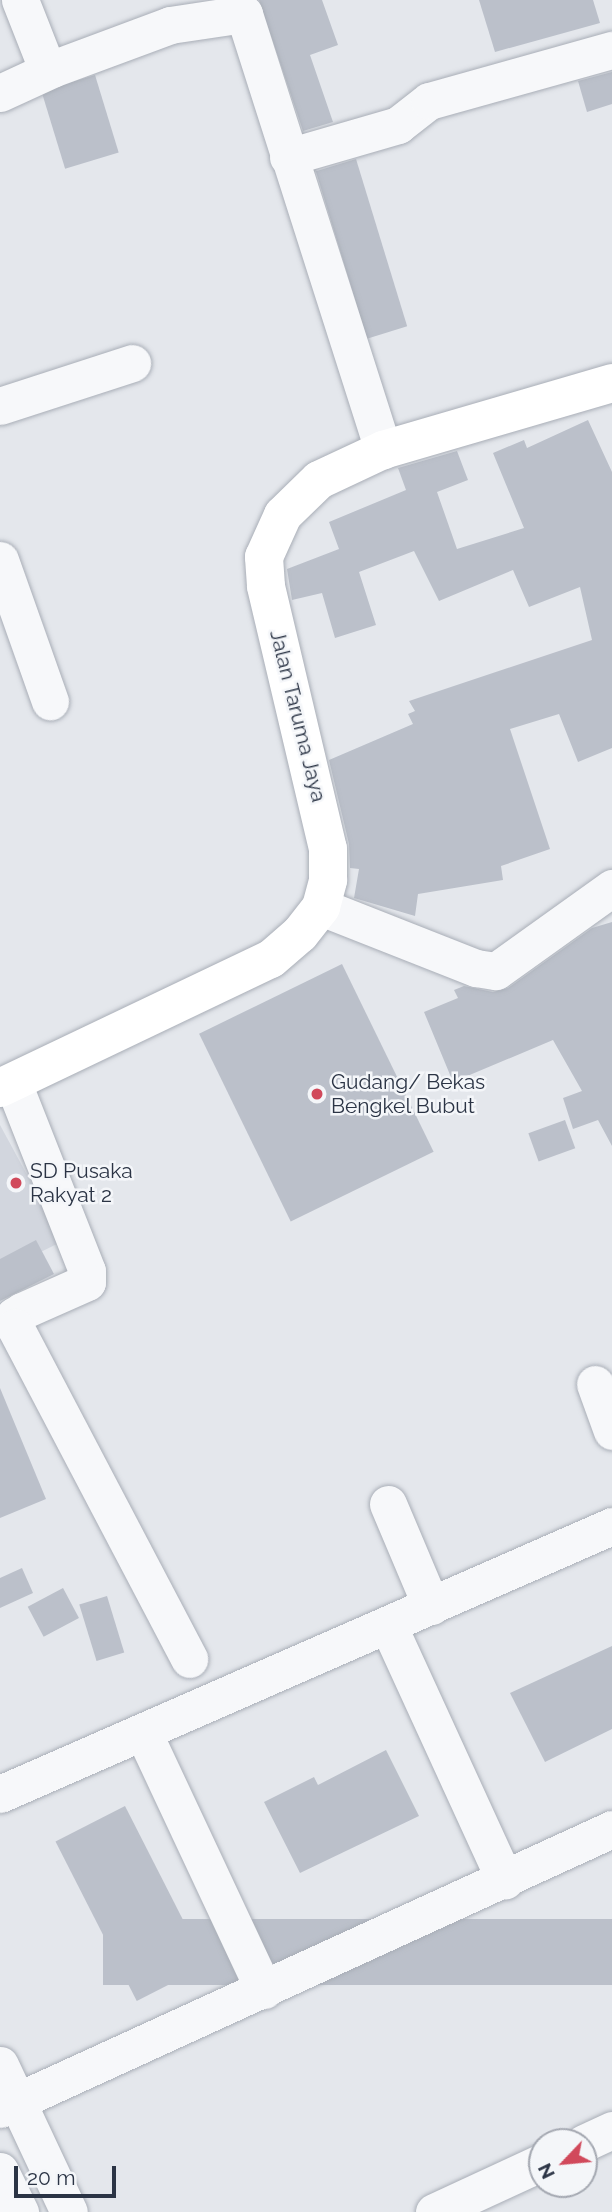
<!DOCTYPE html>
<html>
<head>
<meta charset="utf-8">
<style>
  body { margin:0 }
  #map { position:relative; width:612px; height:2212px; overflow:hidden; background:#e4e7ec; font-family:Raleway,sans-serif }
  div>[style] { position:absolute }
  .built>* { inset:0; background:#d2d6de }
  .building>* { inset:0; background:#bbc0ca; transform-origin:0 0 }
  .roads { filter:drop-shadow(0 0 2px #a9aeb7) drop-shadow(0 0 2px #a9aeb7) }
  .minor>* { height:37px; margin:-18.5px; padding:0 18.5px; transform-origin:18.5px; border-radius:18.5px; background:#f7f8fa }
  .major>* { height:38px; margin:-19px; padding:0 19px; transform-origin:19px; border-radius:19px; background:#fff }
  .dots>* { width:19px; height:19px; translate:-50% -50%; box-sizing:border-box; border:4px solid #f4f6f9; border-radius:50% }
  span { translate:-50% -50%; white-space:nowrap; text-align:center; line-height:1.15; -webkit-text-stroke:5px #f4f6f9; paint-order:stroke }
  .street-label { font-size:21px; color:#2b3445 }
  .poi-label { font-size:21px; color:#2b3445 }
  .left { translate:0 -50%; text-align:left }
  .north { position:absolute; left:528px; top:2128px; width:70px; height:70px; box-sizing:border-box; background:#f4f6f9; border:2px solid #a4a8b1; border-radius:50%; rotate:244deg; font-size:19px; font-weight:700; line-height:28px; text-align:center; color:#2b3445 }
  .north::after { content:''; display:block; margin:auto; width:24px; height:32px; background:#d1495b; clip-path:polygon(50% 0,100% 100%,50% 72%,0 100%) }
  .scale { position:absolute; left:14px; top:2166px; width:102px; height:32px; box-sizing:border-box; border:4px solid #2b3445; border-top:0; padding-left:9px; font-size:21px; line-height:24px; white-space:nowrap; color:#2b3445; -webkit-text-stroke:5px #f4f6f9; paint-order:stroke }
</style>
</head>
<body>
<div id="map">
  <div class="built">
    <i style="clip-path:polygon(0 1125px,63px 1241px,0 1272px)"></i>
  </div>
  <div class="building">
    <i style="clip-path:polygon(259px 0,322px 0,338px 45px,310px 55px,333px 122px,303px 131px)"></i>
    <i style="clip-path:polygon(479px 0,593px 0,600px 23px,495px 52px)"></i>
    <i style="clip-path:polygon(612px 72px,612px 104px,587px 112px,578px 81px)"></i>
    <i style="left:95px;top:75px;width:81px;height:56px;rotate:73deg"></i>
    <i style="left:356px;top:159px;width:175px;height:42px;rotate:73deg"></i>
    <i style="clip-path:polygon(588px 420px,612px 472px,612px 748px,578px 762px,559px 714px,510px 729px,550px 849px,501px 866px,503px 880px,418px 894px,415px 916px,354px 898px,359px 869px,350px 868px,349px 844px,329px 760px,413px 724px,408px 714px,415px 711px,409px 701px,592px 640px,580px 587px,529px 607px,513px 570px,439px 601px,414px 551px,359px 572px,376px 625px,335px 638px,322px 593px,292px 600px,287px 569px,339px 549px,329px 522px,406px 490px,398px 468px,457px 451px,468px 480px,437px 492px,457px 549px,524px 528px,493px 453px,524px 440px,527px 448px)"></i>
    <i style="clip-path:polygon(612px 922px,612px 1146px,598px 1120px,573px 1129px,563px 1098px,582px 1091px,553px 1040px,453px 1082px,424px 1012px,458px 998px,454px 990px,464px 986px,493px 992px,508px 988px,592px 928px)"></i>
    <i style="left:342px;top:964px;width:209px;height:159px;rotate:64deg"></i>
    <i style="left:565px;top:1120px;width:30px;height:39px;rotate:70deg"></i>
    <i style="clip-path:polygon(36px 1240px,54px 1274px,0 1301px,0 1259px)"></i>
    <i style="clip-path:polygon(0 1388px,46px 1499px,0 1518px)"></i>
    <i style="clip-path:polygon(22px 1568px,33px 1593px,0 1608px,0 1578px)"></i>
    <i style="left:63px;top:1588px;width:34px;height:40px;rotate:62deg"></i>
    <i style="left:107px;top:1596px;width:59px;height:29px;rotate:73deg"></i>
    <i style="clip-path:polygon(612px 1646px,612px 1729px,545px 1762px,510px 1693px)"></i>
    <i style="clip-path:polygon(386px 1750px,419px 1816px,300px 1873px,264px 1802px,314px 1777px,318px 1785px)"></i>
    <i style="left:125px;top:1806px;width:179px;height:78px;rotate:63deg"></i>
    <i style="left:612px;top:1919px;width:66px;height:509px;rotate:90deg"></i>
  </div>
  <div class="roads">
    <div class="minor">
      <i style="left:20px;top:0;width:66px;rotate:68.5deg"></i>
      <i style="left:44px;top:61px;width:11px;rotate:45deg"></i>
      <i style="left:52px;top:69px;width:126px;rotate:-20.4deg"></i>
      <i style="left:170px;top:25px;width:75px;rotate:-8.5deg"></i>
      <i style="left:244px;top:14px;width:458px;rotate:72.3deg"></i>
      <i style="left:0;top:93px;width:57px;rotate:-24.8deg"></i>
      <i style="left:288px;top:157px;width:115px;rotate:-16.2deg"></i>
      <i style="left:398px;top:125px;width:39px;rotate:-38deg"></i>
      <i style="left:429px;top:101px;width:190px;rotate:-15.6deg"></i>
      <i style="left:0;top:406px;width:139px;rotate:-18deg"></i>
      <i style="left:0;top:560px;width:150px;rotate:70.5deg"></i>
      <i style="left:321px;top:907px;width:167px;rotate:21.5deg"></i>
      <i style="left:476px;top:968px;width:20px;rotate:9deg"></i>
      <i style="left:496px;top:971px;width:143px;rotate:-35.6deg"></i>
      <i style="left:13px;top:1083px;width:202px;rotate:68.5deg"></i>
      <i style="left:87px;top:1271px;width:11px;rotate:90deg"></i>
      <i style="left:87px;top:1282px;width:71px;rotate:156deg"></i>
      <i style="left:22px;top:1311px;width:9px;rotate:148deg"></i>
      <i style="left:14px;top:1316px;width:11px;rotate:85deg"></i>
      <i style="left:15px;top:1327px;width:375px;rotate:62.3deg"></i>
      <i style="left:595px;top:1384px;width:50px;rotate:70.1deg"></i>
      <i style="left:388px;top:1504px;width:111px;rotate:67.1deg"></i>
      <i style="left:388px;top:1625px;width:281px;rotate:65.4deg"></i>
      <i style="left:143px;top:1732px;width:285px;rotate:64.9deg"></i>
      <i style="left:0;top:1794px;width:668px;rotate:-23.65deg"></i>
      <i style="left:0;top:2065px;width:162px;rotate:64.9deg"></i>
      <i style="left:0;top:2109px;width:673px;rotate:-24.58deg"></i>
      <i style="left:584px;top:2143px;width:31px;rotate:-25deg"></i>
      <i style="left:0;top:2171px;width:46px;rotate:64deg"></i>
      <i style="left:434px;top:2212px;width:119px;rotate:-24.8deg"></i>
    </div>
    <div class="major">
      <i style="left:0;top:1088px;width:300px;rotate:-25.5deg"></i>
      <i style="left:271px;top:959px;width:38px;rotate:-41deg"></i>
      <i style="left:300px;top:934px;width:34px;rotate:-52deg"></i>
      <i style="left:321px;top:907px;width:28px;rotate:-75deg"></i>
      <i style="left:328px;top:880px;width:31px;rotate:-90deg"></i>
      <i style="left:328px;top:849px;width:270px;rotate:-103.3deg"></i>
      <i style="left:266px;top:586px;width:29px;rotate:-94deg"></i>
      <i style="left:264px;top:557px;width:46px;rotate:-65.7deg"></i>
      <i style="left:283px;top:515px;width:50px;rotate:-44.2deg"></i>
      <i style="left:319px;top:480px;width:71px;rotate:-25.1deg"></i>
      <i style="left:383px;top:450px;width:239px;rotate:-16.3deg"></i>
    </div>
  </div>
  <div class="dots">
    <i style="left:317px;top:1094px;background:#d1495b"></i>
    <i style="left:16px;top:1183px;background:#d1495b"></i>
  </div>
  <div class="street-label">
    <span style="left:298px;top:716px;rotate:76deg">Jalan Taruma Jaya</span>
  </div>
  <div class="poi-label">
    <span class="left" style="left:331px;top:1094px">Gudang/ Bekas<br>Bengkel Bubut</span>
    <span class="left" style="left:30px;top:1183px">SD Pusaka<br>Rakyat 2</span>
  </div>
  <div class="north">N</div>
  <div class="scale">20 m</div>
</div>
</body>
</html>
